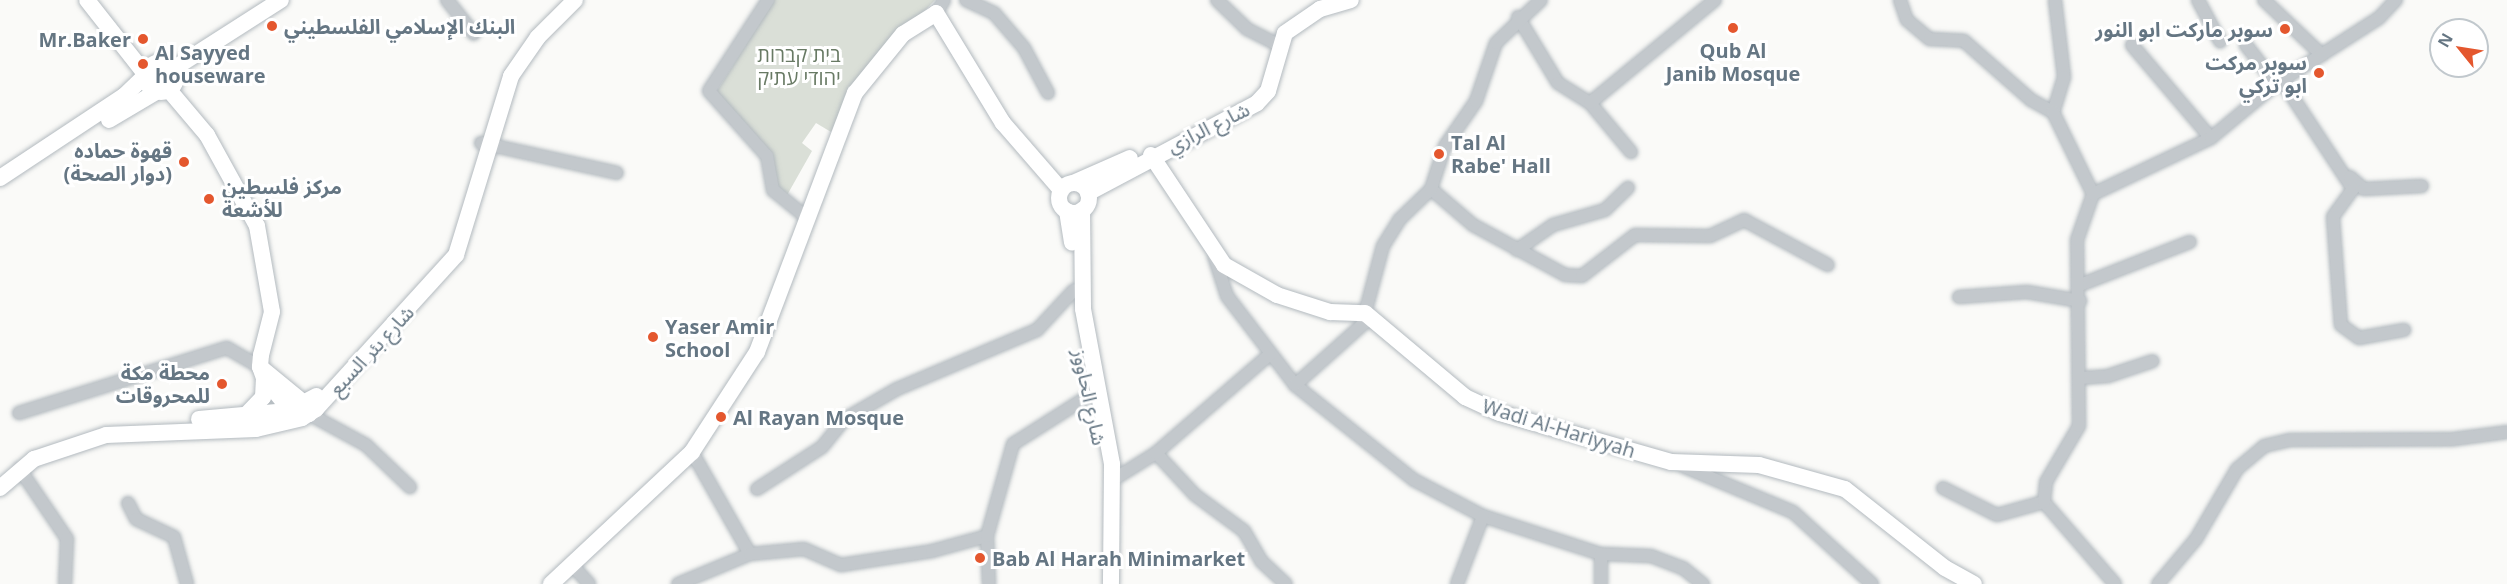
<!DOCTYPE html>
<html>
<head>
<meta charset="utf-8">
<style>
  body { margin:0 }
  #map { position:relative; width:2507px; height:584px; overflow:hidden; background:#fafaf8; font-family:"Open Sans","Noto Sans Arabic",Heebo,sans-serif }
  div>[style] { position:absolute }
  .green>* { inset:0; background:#dadfd7 }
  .roads { filter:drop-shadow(0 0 2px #b3babf) drop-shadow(0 0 2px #b3babf) }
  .street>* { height:12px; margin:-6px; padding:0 6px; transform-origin:6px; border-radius:6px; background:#c3c8cc }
  .secondary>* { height:16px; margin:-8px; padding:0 8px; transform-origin:8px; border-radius:8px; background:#fff }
  .secondary>.ring { margin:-8px; padding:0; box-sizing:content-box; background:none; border:16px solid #fff; border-radius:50% }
  .dots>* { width:16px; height:16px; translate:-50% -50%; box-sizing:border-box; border:3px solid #fff; border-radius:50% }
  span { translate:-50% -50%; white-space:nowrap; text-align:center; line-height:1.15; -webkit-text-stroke:6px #fff; paint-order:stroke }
  .poi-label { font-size:20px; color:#657683; font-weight:700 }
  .left { translate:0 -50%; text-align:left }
  .right { translate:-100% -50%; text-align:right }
  .park-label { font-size:20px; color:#687a64 }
  .street-label { font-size:20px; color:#657683 }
  .north { position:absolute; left:2429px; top:18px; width:60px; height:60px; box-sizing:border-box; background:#fff; border:2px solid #c1c8cd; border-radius:50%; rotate:300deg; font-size:16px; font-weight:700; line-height:24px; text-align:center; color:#657683 }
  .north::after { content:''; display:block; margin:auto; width:21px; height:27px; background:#e4572e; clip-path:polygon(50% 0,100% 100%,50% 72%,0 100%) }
</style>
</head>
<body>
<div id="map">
  <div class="green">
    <i style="clip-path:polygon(774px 0,935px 0,857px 81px,831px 132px,816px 123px,802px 143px,812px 151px,786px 197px,717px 91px)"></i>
  </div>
  <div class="roads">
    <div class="street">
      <i style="left:447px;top:0;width:43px;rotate:51.5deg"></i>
      <i style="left:768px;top:0;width:108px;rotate:123deg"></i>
      <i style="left:709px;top:91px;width:87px;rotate:48.3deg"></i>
      <i style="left:767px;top:156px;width:35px;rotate:80deg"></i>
      <i style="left:773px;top:190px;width:44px;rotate:39.5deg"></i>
      <i style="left:966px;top:0;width:31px;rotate:25deg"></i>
      <i style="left:994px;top:13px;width:46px;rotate:49.4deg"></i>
      <i style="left:1024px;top:48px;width:51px;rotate:61.9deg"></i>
      <i style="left:1217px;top:0;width:42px;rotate:44deg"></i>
      <i style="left:1247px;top:29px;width:35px;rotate:27deg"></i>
      <i style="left:1900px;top:0;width:21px;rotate:71deg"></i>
      <i style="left:1907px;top:20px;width:30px;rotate:40deg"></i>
      <i style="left:1930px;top:39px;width:34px;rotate:3deg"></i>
      <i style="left:1964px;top:41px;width:89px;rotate:41.4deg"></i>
      <i style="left:2031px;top:100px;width:25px;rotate:29deg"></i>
      <i style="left:2055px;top:0;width:78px;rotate:83.3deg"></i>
      <i style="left:2064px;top:77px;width:37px;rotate:107deg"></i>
      <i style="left:2053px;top:112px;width:91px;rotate:64deg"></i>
      <i style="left:2198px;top:0;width:47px;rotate:61.8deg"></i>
      <i style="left:2264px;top:0;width:80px;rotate:43.5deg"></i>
      <i style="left:936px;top:13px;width:15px;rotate:-58deg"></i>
      <i style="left:1518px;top:17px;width:77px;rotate:58.8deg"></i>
      <i style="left:1558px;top:83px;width:38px;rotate:32deg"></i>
      <i style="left:1590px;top:103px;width:64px;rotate:50.1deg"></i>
      <i style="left:2132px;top:45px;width:122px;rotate:49.7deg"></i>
      <i style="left:2246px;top:45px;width:49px;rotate:52.4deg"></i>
      <i style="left:2282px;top:81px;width:129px;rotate:56.7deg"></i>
      <i style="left:2353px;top:189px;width:34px;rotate:126deg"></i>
      <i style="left:2333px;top:217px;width:108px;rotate:85.8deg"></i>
      <i style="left:2341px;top:325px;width:22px;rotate:36deg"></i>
      <i style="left:2359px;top:338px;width:46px;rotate:-10.1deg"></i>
      <i style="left:1590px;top:103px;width:162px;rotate:-39.5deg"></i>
      <i style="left:481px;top:143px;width:139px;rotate:12.4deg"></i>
      <i style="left:2350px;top:177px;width:18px;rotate:41deg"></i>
      <i style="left:2364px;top:189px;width:58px;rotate:-3deg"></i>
      <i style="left:1431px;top:189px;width:55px;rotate:40.6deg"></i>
      <i style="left:1473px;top:225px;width:105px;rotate:28.5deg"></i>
      <i style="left:1565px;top:275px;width:17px;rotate:3deg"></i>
      <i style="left:1582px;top:276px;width:67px;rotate:-37.7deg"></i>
      <i style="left:1635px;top:235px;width:75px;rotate:0.8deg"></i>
      <i style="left:1710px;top:236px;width:38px;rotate:-25deg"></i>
      <i style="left:1744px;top:220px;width:95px;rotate:28.2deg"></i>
      <i style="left:1517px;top:250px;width:44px;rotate:-34.8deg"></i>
      <i style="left:1553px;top:225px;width:54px;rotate:-16.1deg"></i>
      <i style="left:1605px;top:210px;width:32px;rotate:-44deg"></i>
      <i style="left:1214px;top:256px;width:42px;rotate:72deg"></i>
      <i style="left:1227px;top:296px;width:112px;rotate:52.6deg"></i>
      <i style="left:1295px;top:385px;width:152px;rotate:38.6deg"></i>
      <i style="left:1414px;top:480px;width:78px;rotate:27.6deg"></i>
      <i style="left:1483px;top:516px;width:124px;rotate:17.9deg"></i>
      <i style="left:1601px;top:554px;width:50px;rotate:2.3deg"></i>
      <i style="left:1651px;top:556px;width:34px;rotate:21deg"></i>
      <i style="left:1683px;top:568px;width:26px;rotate:39deg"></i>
      <i style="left:2080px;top:285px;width:118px;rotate:-21.4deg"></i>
      <i style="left:1959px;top:297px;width:68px;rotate:-4.2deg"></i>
      <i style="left:2027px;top:292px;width:54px;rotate:9.6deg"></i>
      <i style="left:1365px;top:313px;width:69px;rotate:-75deg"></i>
      <i style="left:1383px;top:246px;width:31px;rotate:-58deg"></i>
      <i style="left:1399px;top:220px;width:45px;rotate:-44.1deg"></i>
      <i style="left:1431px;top:189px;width:45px;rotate:-72deg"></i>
      <i style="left:1445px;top:146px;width:55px;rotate:-55.4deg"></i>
      <i style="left:1476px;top:101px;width:61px;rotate:-71deg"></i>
      <i style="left:1496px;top:43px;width:62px;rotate:-43.7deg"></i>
      <i style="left:2081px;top:378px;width:27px;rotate:-4deg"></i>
      <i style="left:2108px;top:376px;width:47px;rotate:-18.4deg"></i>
      <i style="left:1295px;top:385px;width:101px;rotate:-41.8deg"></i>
      <i style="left:19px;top:413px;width:218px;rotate:-17.4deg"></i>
      <i style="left:227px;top:348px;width:38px;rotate:30deg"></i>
      <i style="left:309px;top:414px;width:65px;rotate:28.5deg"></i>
      <i style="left:366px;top:445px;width:61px;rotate:43.7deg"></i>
      <i style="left:692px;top:452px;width:117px;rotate:60.4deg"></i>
      <i style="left:1156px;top:453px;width:57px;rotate:47.1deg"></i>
      <i style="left:1195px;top:495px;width:61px;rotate:36.3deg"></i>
      <i style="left:1244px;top:531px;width:34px;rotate:60deg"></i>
      <i style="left:1261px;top:561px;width:34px;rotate:43deg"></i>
      <i style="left:1680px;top:465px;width:122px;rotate:22.6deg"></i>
      <i style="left:1793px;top:512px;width:107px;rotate:42.3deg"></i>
      <i style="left:19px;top:468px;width:86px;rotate:55.9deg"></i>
      <i style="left:67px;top:539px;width:45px;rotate:92.5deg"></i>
      <i style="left:1111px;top:481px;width:53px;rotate:-31.9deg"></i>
      <i style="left:1156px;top:453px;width:150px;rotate:-40.9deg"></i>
      <i style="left:1943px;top:488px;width:60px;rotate:26.6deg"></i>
      <i style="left:1997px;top:515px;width:49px;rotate:-15.5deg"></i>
      <i style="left:757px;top:489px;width:77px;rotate:-32.9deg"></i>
      <i style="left:822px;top:447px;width:36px;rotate:-51deg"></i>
      <i style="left:845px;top:419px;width:60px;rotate:-30deg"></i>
      <i style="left:897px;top:389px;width:152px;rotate:-22.9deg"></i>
      <i style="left:1037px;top:330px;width:54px;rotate:-47.2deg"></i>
      <i style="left:128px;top:503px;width:18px;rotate:63deg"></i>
      <i style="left:136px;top:519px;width:42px;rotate:25.3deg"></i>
      <i style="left:174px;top:537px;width:49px;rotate:74.5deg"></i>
      <i style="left:573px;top:566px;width:24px;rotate:48deg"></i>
      <i style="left:678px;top:584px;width:78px;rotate:-22.6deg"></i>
      <i style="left:750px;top:554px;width:54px;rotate:-5.3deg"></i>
      <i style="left:804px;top:549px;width:40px;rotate:23.4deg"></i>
      <i style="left:841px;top:565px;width:92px;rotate:-8.7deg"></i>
      <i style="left:932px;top:551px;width:57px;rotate:-15.3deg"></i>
      <i style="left:989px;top:584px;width:48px;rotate:-92.4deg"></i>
      <i style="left:987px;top:536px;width:96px;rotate:-74.2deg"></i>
      <i style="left:1013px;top:444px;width:88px;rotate:-32.4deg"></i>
      <i style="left:1457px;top:584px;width:73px;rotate:-69.1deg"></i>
      <i style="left:1601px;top:584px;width:30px;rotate:-90deg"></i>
      <i style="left:2115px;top:584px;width:108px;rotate:-130.9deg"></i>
      <i style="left:2044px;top:502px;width:20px;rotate:-84deg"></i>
      <i style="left:2046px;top:482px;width:65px;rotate:-59.5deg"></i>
      <i style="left:2079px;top:426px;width:186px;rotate:-90.6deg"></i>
      <i style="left:2077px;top:240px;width:49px;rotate:-70.8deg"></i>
      <i style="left:2093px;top:194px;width:131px;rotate:-25.4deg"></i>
      <i style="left:2211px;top:138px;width:85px;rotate:-39.7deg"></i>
      <i style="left:2276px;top:84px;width:122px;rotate:-32.7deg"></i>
      <i style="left:2379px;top:18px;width:25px;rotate:-47deg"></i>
      <i style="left:2158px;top:584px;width:59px;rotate:-49.8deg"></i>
      <i style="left:2196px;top:539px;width:81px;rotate:-59.6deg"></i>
      <i style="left:2237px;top:469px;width:35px;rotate:-40deg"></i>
      <i style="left:2264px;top:446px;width:27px;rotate:-13deg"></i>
      <i style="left:2290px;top:440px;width:164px;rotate:-0.3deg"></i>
      <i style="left:2454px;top:439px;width:53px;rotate:-7.5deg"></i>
    </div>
    <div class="secondary">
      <i class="ring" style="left:146px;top:62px;width:14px;height:14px"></i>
      <i style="left:173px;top:69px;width:128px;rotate:-32.6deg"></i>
      <i style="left:169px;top:90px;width:59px;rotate:49.8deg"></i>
      <i style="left:207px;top:135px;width:104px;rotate:61.2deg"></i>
      <i style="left:257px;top:226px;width:87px;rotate:80.1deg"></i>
      <i style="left:272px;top:312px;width:44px;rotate:104.3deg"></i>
      <i style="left:261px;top:355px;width:12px;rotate:95deg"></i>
      <i style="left:260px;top:367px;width:12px;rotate:70deg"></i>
      <i style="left:264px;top:378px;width:41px;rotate:50.9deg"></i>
      <i style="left:290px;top:410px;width:19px;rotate:12deg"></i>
      <i style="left:309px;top:414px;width:11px;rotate:-112deg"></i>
      <i style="left:305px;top:404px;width:58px;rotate:-140.6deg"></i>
      <i style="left:109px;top:120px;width:55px;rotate:-30.8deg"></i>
      <i style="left:1151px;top:155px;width:132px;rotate:56.4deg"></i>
      <i style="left:1224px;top:265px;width:61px;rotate:29.5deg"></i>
      <i style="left:1277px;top:295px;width:56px;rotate:17.8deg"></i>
      <i style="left:1330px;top:312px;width:35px;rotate:2deg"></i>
      <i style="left:1365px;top:313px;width:131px;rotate:40deg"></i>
      <i style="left:1465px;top:397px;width:38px;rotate:25deg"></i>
      <i style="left:1500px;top:413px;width:178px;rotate:16deg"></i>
      <i style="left:1671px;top:462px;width:88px;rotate:2deg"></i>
      <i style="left:1759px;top:465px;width:89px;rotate:15.6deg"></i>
      <i style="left:1845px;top:489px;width:127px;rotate:38.3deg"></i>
      <i style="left:1945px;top:568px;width:33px;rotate:29deg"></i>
      <i style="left:0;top:178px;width:149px;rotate:-33.5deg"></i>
      <i style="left:124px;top:96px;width:30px;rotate:-44deg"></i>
      <i style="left:146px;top:75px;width:95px;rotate:-128.2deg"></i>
      <i style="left:1073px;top:183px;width:62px;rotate:-23.7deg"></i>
      <i class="ring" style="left:1059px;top:183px;width:14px;height:14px"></i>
      <i style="left:1088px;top:193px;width:191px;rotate:-28deg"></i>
      <i style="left:1257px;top:103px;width:16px;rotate:-47deg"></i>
      <i style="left:1268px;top:91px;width:60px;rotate:-73.7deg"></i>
      <i style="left:1285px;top:33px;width:42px;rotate:-34.4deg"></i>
      <i style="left:1320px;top:9px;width:32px;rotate:-16deg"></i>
      <i style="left:1082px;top:210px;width:99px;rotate:89.4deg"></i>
      <i style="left:1083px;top:309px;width:158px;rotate:79.4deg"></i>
      <i style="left:1112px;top:464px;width:120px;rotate:90.5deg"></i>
      <i style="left:1067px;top:211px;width:32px;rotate:81deg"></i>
      <i style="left:243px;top:418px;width:29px;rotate:-46deg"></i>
      <i style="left:263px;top:397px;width:19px;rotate:-87deg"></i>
      <i style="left:199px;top:419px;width:89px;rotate:-5.1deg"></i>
      <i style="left:288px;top:411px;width:32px;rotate:-28deg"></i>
      <i style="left:0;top:488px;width:45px;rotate:-40.5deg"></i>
      <i style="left:34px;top:459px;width:76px;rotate:-18.4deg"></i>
      <i style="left:106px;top:435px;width:150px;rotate:-2.3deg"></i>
      <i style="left:256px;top:429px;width:47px;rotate:-13.4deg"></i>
      <i style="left:302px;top:418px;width:17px;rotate:-33deg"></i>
      <i style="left:316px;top:409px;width:208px;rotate:-47.7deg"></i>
      <i style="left:456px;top:255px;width:187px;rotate:-72.9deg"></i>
      <i style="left:511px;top:76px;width:47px;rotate:-55.3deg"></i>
      <i style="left:538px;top:37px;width:52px;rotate:-45deg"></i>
      <i style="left:551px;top:584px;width:193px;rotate:-43.1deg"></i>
      <i style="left:692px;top:452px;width:119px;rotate:-57deg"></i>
      <i style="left:757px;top:352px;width:277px;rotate:-69.3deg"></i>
      <i style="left:855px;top:93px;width:76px;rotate:-50.9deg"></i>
      <i style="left:903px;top:34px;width:39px;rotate:-32deg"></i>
      <i style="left:936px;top:13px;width:129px;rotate:58.7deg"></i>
      <i style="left:1003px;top:123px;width:89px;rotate:49.1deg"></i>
    </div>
  </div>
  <div class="dots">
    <i style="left:272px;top:26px;background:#e4572e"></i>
    <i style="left:1733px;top:28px;background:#e4572e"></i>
    <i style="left:2285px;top:29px;background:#e4572e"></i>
    <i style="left:143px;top:39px;background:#e4572e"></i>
    <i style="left:143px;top:64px;background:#e4572e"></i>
    <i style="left:2319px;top:73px;background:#e4572e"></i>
    <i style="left:1439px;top:154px;background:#e4572e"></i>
    <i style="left:184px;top:162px;background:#e4572e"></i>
    <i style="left:209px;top:199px;background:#e4572e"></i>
    <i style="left:653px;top:337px;background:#e4572e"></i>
    <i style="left:222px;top:384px;background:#e4572e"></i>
    <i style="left:721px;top:417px;background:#e4572e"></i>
    <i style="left:980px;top:558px;background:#e4572e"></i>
  </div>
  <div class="poi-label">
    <span class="left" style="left:284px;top:26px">البنك الإسلامي الفلسطيني</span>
    <span class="right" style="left:2273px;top:29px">سوبر ماركت ابو النور</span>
    <span class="right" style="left:131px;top:39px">Mr.Baker</span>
    <span style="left:1733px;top:62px">Qub Al<br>Janib Mosque</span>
    <span class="left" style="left:155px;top:64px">Al Sayyed<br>houseware</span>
    <span class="right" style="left:2307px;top:74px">سوبر مركت<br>ابو تركي</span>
    <span class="left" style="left:1451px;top:154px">Tal Al<br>Rabe' Hall</span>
    <span class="right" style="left:172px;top:162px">قهوة حماده<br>(دوار الصحة)</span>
    <span class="left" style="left:222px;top:198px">مركز فلسطين<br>للأشعة</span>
    <span class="left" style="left:665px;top:338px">Yaser Amir<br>School</span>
    <span class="right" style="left:210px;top:384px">محطة مكة<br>للمحروقات</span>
    <span class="left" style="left:733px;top:417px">Al Rayan Mosque</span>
    <span class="left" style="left:992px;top:558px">Bab Al Harah Minimarket</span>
  </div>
  <div class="park-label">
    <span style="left:799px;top:66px">בית קברות<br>יהודי עתיק</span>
  </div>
  <div class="street-label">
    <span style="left:1208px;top:127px;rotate:-26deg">شارع الرازي</span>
    <span style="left:371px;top:350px;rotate:-47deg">شارع بئر السبع</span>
    <span style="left:1090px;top:397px;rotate:78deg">شارع الحاووز</span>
    <span style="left:1559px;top:428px;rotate:17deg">Wadi Al-Hariyyah</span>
  </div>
  <div class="north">N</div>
</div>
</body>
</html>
